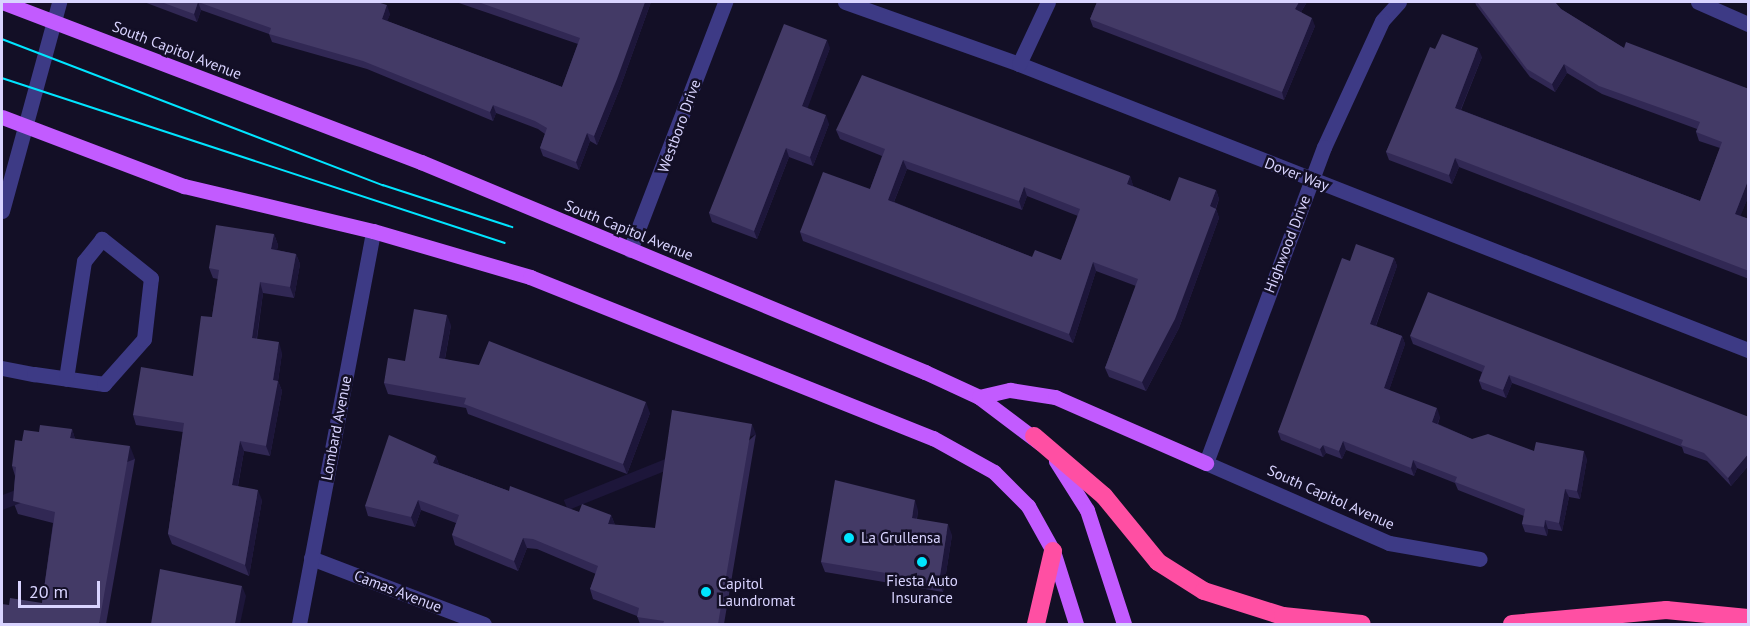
<!DOCTYPE html>
<html>
<head>
<meta charset="utf-8">
<style>
  body { margin:0 }
  #map { position:relative; width:1750px; height:626px; overflow:hidden; background:#130f26; font-family:"PT Sans",sans-serif }
  div>[style] { position:absolute }
  .minor>* { height:15px; margin:-7.5px; padding:0 7.5px; transform-origin:7.5px; border-radius:7.5px; background:#3d3a85 }
  .major>* { height:15px; margin:-7.5px; padding:0 7.5px; transform-origin:7.5px; border-radius:7.5px; background:#c25bff }
  .highway>* { height:18px; margin:-9px; padding:0 9px; transform-origin:9px; border-radius:9px; background:#ff4fa3 }
  .tram>* { height:1.5px; margin:-0.75px; padding:0 0.75px; transform-origin:0.75px; border-radius:0.75px; background:#00e5ff }
  .wall>* { inset:0; background:#312854 }
  .shaded-wall>* { inset:0; background:#1d163a; transform-origin:0 0 }
  .building>* { inset:0; background:#433a66 }
  .dots>* { width:16px; height:16px; translate:-50% -50%; box-sizing:border-box; border:3px solid #130f26; border-radius:50% }
  span { translate:-50% -50%; white-space:nowrap; text-align:center; line-height:1.15; -webkit-text-stroke:5px #130f26; paint-order:stroke }
  .street-label { font-size:15px; color:#d9d4ff }
  .poi-label { font-size:15px; color:#d9d4ff }
  .left { translate:0 -50%; text-align:left }
  .frame { position:absolute; inset:0; border:3px solid #d9d4ff; pointer-events:none }
  .scale { position:absolute; left:18px; top:581px; width:82px; height:27px; box-sizing:border-box; border:3px solid #d9d4ff; border-top:0; padding-left:8px; font-size:18px; line-height:21px; white-space:nowrap; color:#d9d4ff; -webkit-text-stroke:4px #130f26; paint-order:stroke }
</style>
</head>
<body>
<div id="map">
  <div class="minor">
    <i style="left:845px;top:2px;width:185px;rotate:19.6deg"></i>
    <i style="left:1019px;top:64px;width:783px;rotate:21.42deg"></i>
    <i style="left:1399px;top:2px;width:25px;rotate:132deg"></i>
    <i style="left:1382px;top:21px;width:139px;rotate:114.7deg"></i>
    <i style="left:1324px;top:147px;width:337px;rotate:110.5deg"></i>
    <i style="left:1206px;top:463px;width:200px;rotate:23.6deg"></i>
    <i style="left:1389px;top:543px;width:92px;rotate:10deg"></i>
    <i style="left:1698px;top:2px;width:55px;rotate:23.7deg"></i>
    <i style="left:1019px;top:64px;width:68px;rotate:-64.9deg"></i>
    <i style="left:2px;top:211px;width:217px;rotate:-74.7deg"></i>
    <i style="left:630px;top:250px;width:266px;rotate:-69deg"></i>
    <i style="left:2px;top:368px;width:33px;rotate:11deg"></i>
    <i style="left:34px;top:374px;width:71px;rotate:8.1deg"></i>
    <i style="left:104px;top:384px;width:60px;rotate:-48.4deg"></i>
    <i style="left:144px;top:339px;width:61px;rotate:-83.5deg"></i>
    <i style="left:151px;top:278px;width:63px;rotate:-141.5deg"></i>
    <i style="left:102px;top:239px;width:28px;rotate:129deg"></i>
    <i style="left:84px;top:261px;width:119px;rotate:98.7deg"></i>
    <i style="left:311px;top:558px;width:185px;rotate:20.9deg"></i>
    <i style="left:299px;top:624px;width:400px;rotate:-79.3deg"></i>
  </div>
  <div class="major">
    <i style="left:2px;top:2px;width:449px;rotate:20.9deg"></i>
    <i style="left:421px;top:162px;width:546px;rotate:22.62deg"></i>
    <i style="left:925px;top:372px;width:60px;rotate:24.8deg"></i>
    <i style="left:979px;top:397px;width:76px;rotate:37deg"></i>
    <i style="left:2px;top:117px;width:195px;rotate:20.8deg"></i>
    <i style="left:184px;top:186px;width:194px;rotate:13.4deg"></i>
    <i style="left:373px;top:231px;width:164px;rotate:16.3deg"></i>
    <i style="left:530px;top:277px;width:434px;rotate:21.8deg"></i>
    <i style="left:933px;top:438px;width:70px;rotate:29.1deg"></i>
    <i style="left:994px;top:472px;width:48px;rotate:45deg"></i>
    <i style="left:1028px;top:506px;width:51px;rotate:60.9deg"></i>
    <i style="left:1053px;top:551px;width:77px;rotate:72.5deg"></i>
    <i style="left:979px;top:397px;width:32px;rotate:-13deg"></i>
    <i style="left:1010px;top:390px;width:46px;rotate:8.8deg"></i>
    <i style="left:1055px;top:397px;width:165px;rotate:23.6deg"></i>
    <i style="left:1056px;top:461px;width:58px;rotate:57.7deg"></i>
    <i style="left:1087px;top:510px;width:120px;rotate:72deg"></i>
  </div>
  <div class="highway">
    <i style="left:1034px;top:436px;width:92px;rotate:40.6deg"></i>
    <i style="left:1104px;top:496px;width:85px;rotate:50.7deg"></i>
    <i style="left:1158px;top:562px;width:54px;rotate:32.2deg"></i>
    <i style="left:1204px;top:591px;width:83px;rotate:17.6deg"></i>
    <i style="left:1283px;top:616px;width:79px;rotate:5.8deg"></i>
    <i style="left:1036px;top:624px;width:75px;rotate:-76.9deg"></i>
    <i style="left:1512px;top:624px;width:155px;rotate:-5.2deg"></i>
    <i style="left:1666px;top:610px;width:82px;rotate:5.6deg"></i>
  </div>
  <div class="tram">
    <i style="left:2px;top:39px;width:408px;rotate:21deg"></i>
    <i style="left:383px;top:185px;width:136px;rotate:18deg"></i>
    <i style="left:2px;top:78px;width:529px;rotate:18.16deg"></i>
  </div>
  <div class="wall">
    <i style="clip-path:polygon(144px 2px,377px 2px,390px 14px,387px 21px,562px 87px,578px 44px,456px 2px,651px 2px,620px 88px,597px 145px,590px 141px,579px 170px,543px 156px,540px 148px,545px 134px,538px 129px,496px 113px,493px 121px,367px 69px,272px 42px,269px 34px,201px 10px,197px 22px)"></i>
    <i style="clip-path:polygon(1097px 2px,1307px 2px,1301px 12px,1315px 26px,1284px 100px,1093px 27px,1090px 19px)"></i>
    <i style="clip-path:polygon(1475px 2px,1555px 2px,1561px 9px,1624px 48px,1749px 89px,1749px 195px,1740px 216px,1749px 219px,1749px 279px,1459px 167px,1452px 184px,1389px 160px,1386px 152px,1435px 49px,1482px 57px,1461px 110px,1700px 201px,1720px 148px,1699px 141px,1696px 132px,1697px 129px,1602px 94px,1567px 73px,1555px 92px,1530px 77px,1476px 5px)"></i>
    <i style="clip-path:polygon(830px 48px,807px 108px,829px 124px,813px 166px,789px 157px,757px 239px,712px 222px,709px 213px)"></i>
    <i style="clip-path:polygon(evenodd,836px 130px,1130px 176px,1133px 186px,1170px 201px,1216px 190px,1219px 199px,1216px 209px,1219px 218px,1179px 328px,1146px 391px,1109px 377px,1105px 368px,1136px 286px,1096px 271px,1073px 343px,803px 241px,800px 232px,870px 189px,882px 156px,840px 139px,836px 130px,907px 169px,1022px 210px,1027px 196px,1078px 216px,1061px 260px,1032px 257px,894px 202px,907px 169px)"></i>
    <i style="clip-path:polygon(274px 234px,278px 245px,277px 250px,296px 254px,300px 264px,294px 298px,263px 293px,257px 339px,282px 353px,278px 381px,282px 391px,270px 456px,244px 451px,238px 486px,262px 500px,249px 576px,172px 544px,168px 534px,183px 432px,136px 425px,133px 415px,193px 376px,212px 317px,218px 279px,213px 278px,209px 268px)"></i>
    <i style="clip-path:polygon(1394px 258px,1397px 266px,1376px 326px,1402px 336px,1405px 344px,1389px 390px,1440px 417px,1438px 424px,1472px 439px,1534px 451px,1587px 459px,1580px 499px,1569px 497px,1562px 531px,1548px 529px,1547px 536px,1525px 532px,1522px 524px,1524px 516px,1458px 490px,1455px 483px,1417px 468px,1414px 476px,1346px 450px,1342px 459px,1326px 453px,1323px 457px,1281px 440px,1278px 432px,1350px 261px)"></i>
    <i style="clip-path:polygon(451px 325px,445px 359px,650px 413px,627px 474px,468px 414px,466px 408px,388px 394px,384px 383px,405px 361px)"></i>
    <i style="clip-path:polygon(1410px 336px,1749px 417px,1749px 465px,1731px 486px,1707px 461px,1684px 453px,1682px 447px,1512px 383px,1506px 398px,1482px 389px,1479px 381px,1482px 372px,1413px 344px)"></i>
    <i style="clip-path:polygon(72px 429px,75px 439px,135px 459px,106px 624px,9px 605px,42px 603px,53px 523px,18px 514px,13px 501px,15px 476px,12px 466px,22px 441px)"></i>
    <i style="clip-path:polygon(756px 434px,724px 624px,640px 624px,637px 616px,593px 599px,590px 589px,596px 574px,537px 549px,527px 548px,518px 571px,455px 545px,452px 535px,456px 523px,421px 510px,415px 527px,368px 516px,365px 506px,436px 456px,439px 465px,509px 491px,579px 512px,611px 515px,615px 525px,655px 528px)"></i>
    <i style="clip-path:polygon(918px 510px,917px 519px,952px 535px,943px 592px,825px 572px,821px 562px)"></i>
  </div>
  <div class="shaded-wall">
    <i style="clip-path:polygon(198px 2px,201px 10px,197px 22px,194px 14px)"></i>
    <i style="clip-path:polygon(645px 2px,651px 2px,620px 88px,597px 145px,594px 136px)"></i>
    <i style="clip-path:polygon(1299px 2px,1307px 2px,1298px 17px,1295px 9px)"></i>
    <i style="clip-path:polygon(387px 5px,390px 14px,385px 27px,382px 19px)"></i>
    <i style="clip-path:polygon(1312px 18px,1315px 26px,1284px 100px,1282px 92px)"></i>
    <i style="clip-path:polygon(827px 40px,830px 48px,805px 115px,802px 106px)"></i>
    <i style="clip-path:polygon(1478px 48px,1482px 57px,1458px 116px,1455px 108px)"></i>
    <i style="clip-path:polygon(1564px 64px,1567px 73px,1555px 92px,1552px 84px)"></i>
    <i style="clip-path:polygon(493px 105px,496px 113px,493px 121px,490px 112px)"></i>
    <i style="clip-path:polygon(826px 115px,829px 124px,813px 166px,810px 157px)"></i>
    <i style="clip-path:polygon(587px 133px,590px 141px,579px 170px,576px 162px)"></i>
    <i style="clip-path:polygon(786px 148px,789px 157px,757px 239px,754px 231px)"></i>
    <i style="clip-path:polygon(1455px 158px,1459px 167px,1452px 184px,1449px 175px)"></i>
    <i style="clip-path:polygon(903px 160px,907px 169px,891px 209px,888px 200px)"></i>
    <i style="clip-path:polygon(1130px 176px,1133px 185px,1130px 193px,1127px 184px)"></i>
    <i style="clip-path:polygon(1749px 178px,1749px 195px,1738px 222px,1735px 214px)"></i>
    <i style="clip-path:polygon(1024px 187px,1027px 196px,1022px 210px,1019px 201px)"></i>
    <i style="clip-path:polygon(1216px 190px,1219px 199px,1213px 215px,1210px 206px)"></i>
    <i style="clip-path:polygon(1216px 209px,1219px 218px,1179px 328px,1146px 391px,1142px 382px)"></i>
    <i style="clip-path:polygon(274px 234px,278px 245px,275px 259px,271px 249px)"></i>
    <i style="clip-path:polygon(296px 254px,300px 264px,294px 298px,290px 287px)"></i>
    <i style="clip-path:polygon(1394px 258px,1397px 266px,1373px 333px,1370px 324px)"></i>
    <i style="clip-path:polygon(1093px 262px,1096px 271px,1073px 343px,1069px 334px)"></i>
    <i style="clip-path:polygon(260px 282px,263px 293px,255px 349px,252px 338px)"></i>
    <i style="clip-path:polygon(447px 315px,451px 325px,443px 368px,439px 358px)"></i>
    <i style="clip-path:polygon(1402px 336px,1405px 344px,1387px 396px,1384px 388px)"></i>
    <i style="clip-path:polygon(279px 342px,282px 353px,278px 381px,282px 391px,270px 456px,266px 446px,273px 380px)"></i>
    <i style="clip-path:polygon(1509px 375px,1512px 383px,1506px 398px,1503px 390px)"></i>
    <i style="clip-path:polygon(646px 402px,650px 413px,627px 474px,623px 464px)"></i>
    <i style="clip-path:polygon(1437px 408px,1440px 417px,1435px 430px,1432px 422px)"></i>
    <i style="left:752px;top:424px;width:11px;height:203px;rotate:68deg"></i>
    <i style="clip-path:polygon(72px 429px,76px 442px,70px 438px)"></i>
    <i style="clip-path:polygon(240px 441px,244px 451px,236px 495px,232px 485px)"></i>
    <i style="clip-path:polygon(1343px 441px,1346px 450px,1342px 459px,1339px 451px)"></i>
    <i style="clip-path:polygon(1323px 445px,1326px 453px,1323px 457px,1320px 449px)"></i>
    <i style="left:130px;top:446px;width:14px;height:181px;rotate:69deg"></i>
    <i style="clip-path:polygon(1584px 451px,1587px 459px,1580px 499px,1577px 491px)"></i>
    <i style="clip-path:polygon(1749px 453px,1749px 465px,1731px 486px,1728px 478px)"></i>
    <i style="clip-path:polygon(436px 456px,439px 466px,433px 463px)"></i>
    <i style="clip-path:polygon(1413px 460px,1417px 468px,1414px 476px,1411px 468px)"></i>
    <i style="clip-path:polygon(1565px 489px,1569px 497px,1562px 531px,1559px 523px)"></i>
    <i style="clip-path:polygon(258px 490px,262px 500px,249px 576px,245px 565px)"></i>
    <i style="clip-path:polygon(418px 500px,421px 510px,415px 527px,411px 517px)"></i>
    <i style="clip-path:polygon(915px 500px,918px 510px,915px 528px,912px 518px)"></i>
    <i style="clip-path:polygon(611px 515px,615px 525px,608px 524px)"></i>
    <i style="clip-path:polygon(1545px 520px,1548px 529px,1547px 536px,1544px 527px)"></i>
    <i style="clip-path:polygon(948px 524px,952px 535px,943px 592px,939px 582px)"></i>
    <i style="clip-path:polygon(523px 538px,527px 548px,518px 571px,514px 561px)"></i>
    <i style="clip-path:polygon(242px 586px,246px 596px,240px 624px,235px 624px)"></i>
  </div>
  <div class="building">
    <i style="clip-path:polygon(161px 2px,377px 2px,387px 5px,382px 19px,562px 87px,580px 38px,478px 2px,645px 2px,617px 79px,594px 136px,587px 133px,576px 162px,540px 148px,547px 128px,535px 121px,493px 105px,490px 112px,363px 61px,269px 34px,271px 28px,198px 2px,194px 14px)"></i>
    <i style="clip-path:polygon(1097px 2px,1299px 2px,1295px 9px,1312px 18px,1282px 92px,1090px 19px)"></i>
    <i style="clip-path:polygon(1477px 2px,1555px 2px,1561px 9px,1624px 48px,1626px 42px,1749px 89px,1749px 178px,1735px 214px,1749px 219px,1749px 271px,1455px 158px,1449px 175px,1386px 152px,1430px 47px,1435px 49px,1442px 34px,1478px 48px,1455px 108px,1700px 201px,1722px 142px,1696px 132px,1700px 122px,1599px 86px,1564px 64px,1552px 84px,1527px 69px)"></i>
    <i style="clip-path:polygon(784px 24px,827px 40px,802px 106px,826px 115px,810px 157px,786px 148px,754px 231px,709px 213px)"></i>
    <i style="clip-path:polygon(evenodd,862px 75px,1130px 176px,1127px 184px,1170px 201px,1179px 177px,1216px 190px,1210px 206px,1216px 209px,1175px 319px,1142px 382px,1105px 368px,1138px 279px,1093px 262px,1069px 334px,800px 232px,823px 172px,870px 189px,885px 149px,836px 130px,862px 75px,903px 160px,1019px 201px,1024px 187px,1080px 209px,1061px 260px,1035px 250px,1032px 257px,888px 200px,903px 160px)"></i>
    <i style="clip-path:polygon(216px 225px,274px 234px,271px 249px,296px 254px,290px 287px,260px 282px,252px 338px,279px 342px,273px 380px,278px 381px,266px 446px,240px 441px,232px 485px,258px 490px,245px 565px,168px 534px,184px 423px,133px 415px,141px 367px,193px 376px,201px 316px,212px 317px,219px 270px,209px 268px)"></i>
    <i style="clip-path:polygon(1356px 244px,1394px 258px,1370px 324px,1402px 336px,1384px 388px,1437px 408px,1432px 422px,1472px 439px,1488px 434px,1534px 451px,1536px 442px,1584px 451px,1577px 491px,1565px 489px,1559px 523px,1545px 520px,1544px 527px,1522px 524px,1525px 509px,1455px 482px,1457px 477px,1413px 460px,1411px 468px,1343px 441px,1339px 451px,1323px 445px,1320px 449px,1278px 432px,1342px 258px,1350px 261px)"></i>
    <i style="clip-path:polygon(1428px 292px,1749px 417px,1749px 453px,1728px 478px,1704px 453px,1681px 445px,1683px 440px,1509px 375px,1503px 390px,1479px 381px,1485px 366px,1410px 336px)"></i>
    <i style="clip-path:polygon(414px 309px,447px 315px,439px 358px,479px 365px,489px 341px,646px 402px,623px 464px,464px 404px,466px 398px,384px 383px,388px 358px,405px 361px)"></i>
    <i style="clip-path:polygon(672px 410px,752px 424px,718px 624px,663px 624px,664px 621px,637px 617px,639px 608px,590px 589px,598px 566px,533px 539px,523px 538px,514px 561px,452px 535px,459px 515px,418px 500px,411px 517px,365px 506px,389px 435px,436px 456px,433px 463px,509px 491px,510px 486px,579px 512px,582px 504px,611px 515px,608px 524px,655px 528px)"></i>
    <i style="clip-path:polygon(40px 425px,72px 429px,70px 438px,130px 446px,99px 624px,2px 624px,2px 604px,9px 605px,10px 598px,42px 603px,55px 512px,13px 501px,16px 467px,12px 466px,15px 440px,22px 441px,24px 430px,39px 432px)"></i>
    <i style="clip-path:polygon(835px 480px,915px 500px,912px 518px,948px 524px,939px 582px,821px 562px)"></i>
    <i style="clip-path:polygon(160px 569px,242px 586px,235px 624px,151px 624px)"></i>
  </div>
  <div class="dots">
    <i style="left:849px;top:538px;background:#00e5ff"></i>
    <i style="left:922px;top:562px;background:#00e5ff"></i>
    <i style="left:706px;top:592px;background:#00e5ff"></i>
  </div>
  <div class="street-label">
    <span style="left:177px;top:50px;rotate:21deg">South Capitol Avenue</span>
    <span style="left:679px;top:126px;rotate:-70deg">Westboro Drive</span>
    <span style="left:1297px;top:174px;rotate:21deg">Dover Way</span>
    <span style="left:629px;top:230px;rotate:22deg">South Capitol Avenue</span>
    <span style="left:1287px;top:244px;rotate:-69deg">Highwood Drive</span>
    <span style="left:336px;top:428px;rotate:-79deg">Lombard Avenue</span>
    <span style="left:1331px;top:497px;rotate:24deg">South Capitol Avenue</span>
    <span style="left:398px;top:591px;rotate:21deg">Camas Avenue</span>
  </div>
  <div class="poi-label">
    <span class="left" style="left:861px;top:538px">La Grullensa</span>
    <span style="left:922px;top:589px">Fiesta Auto<br>Insurance</span>
    <span class="left" style="left:718px;top:592px">Capitol<br>Laundromat</span>
  </div>
  <div class="frame"></div>
  <div class="scale">20 m</div>
</div>
</body>
</html>
